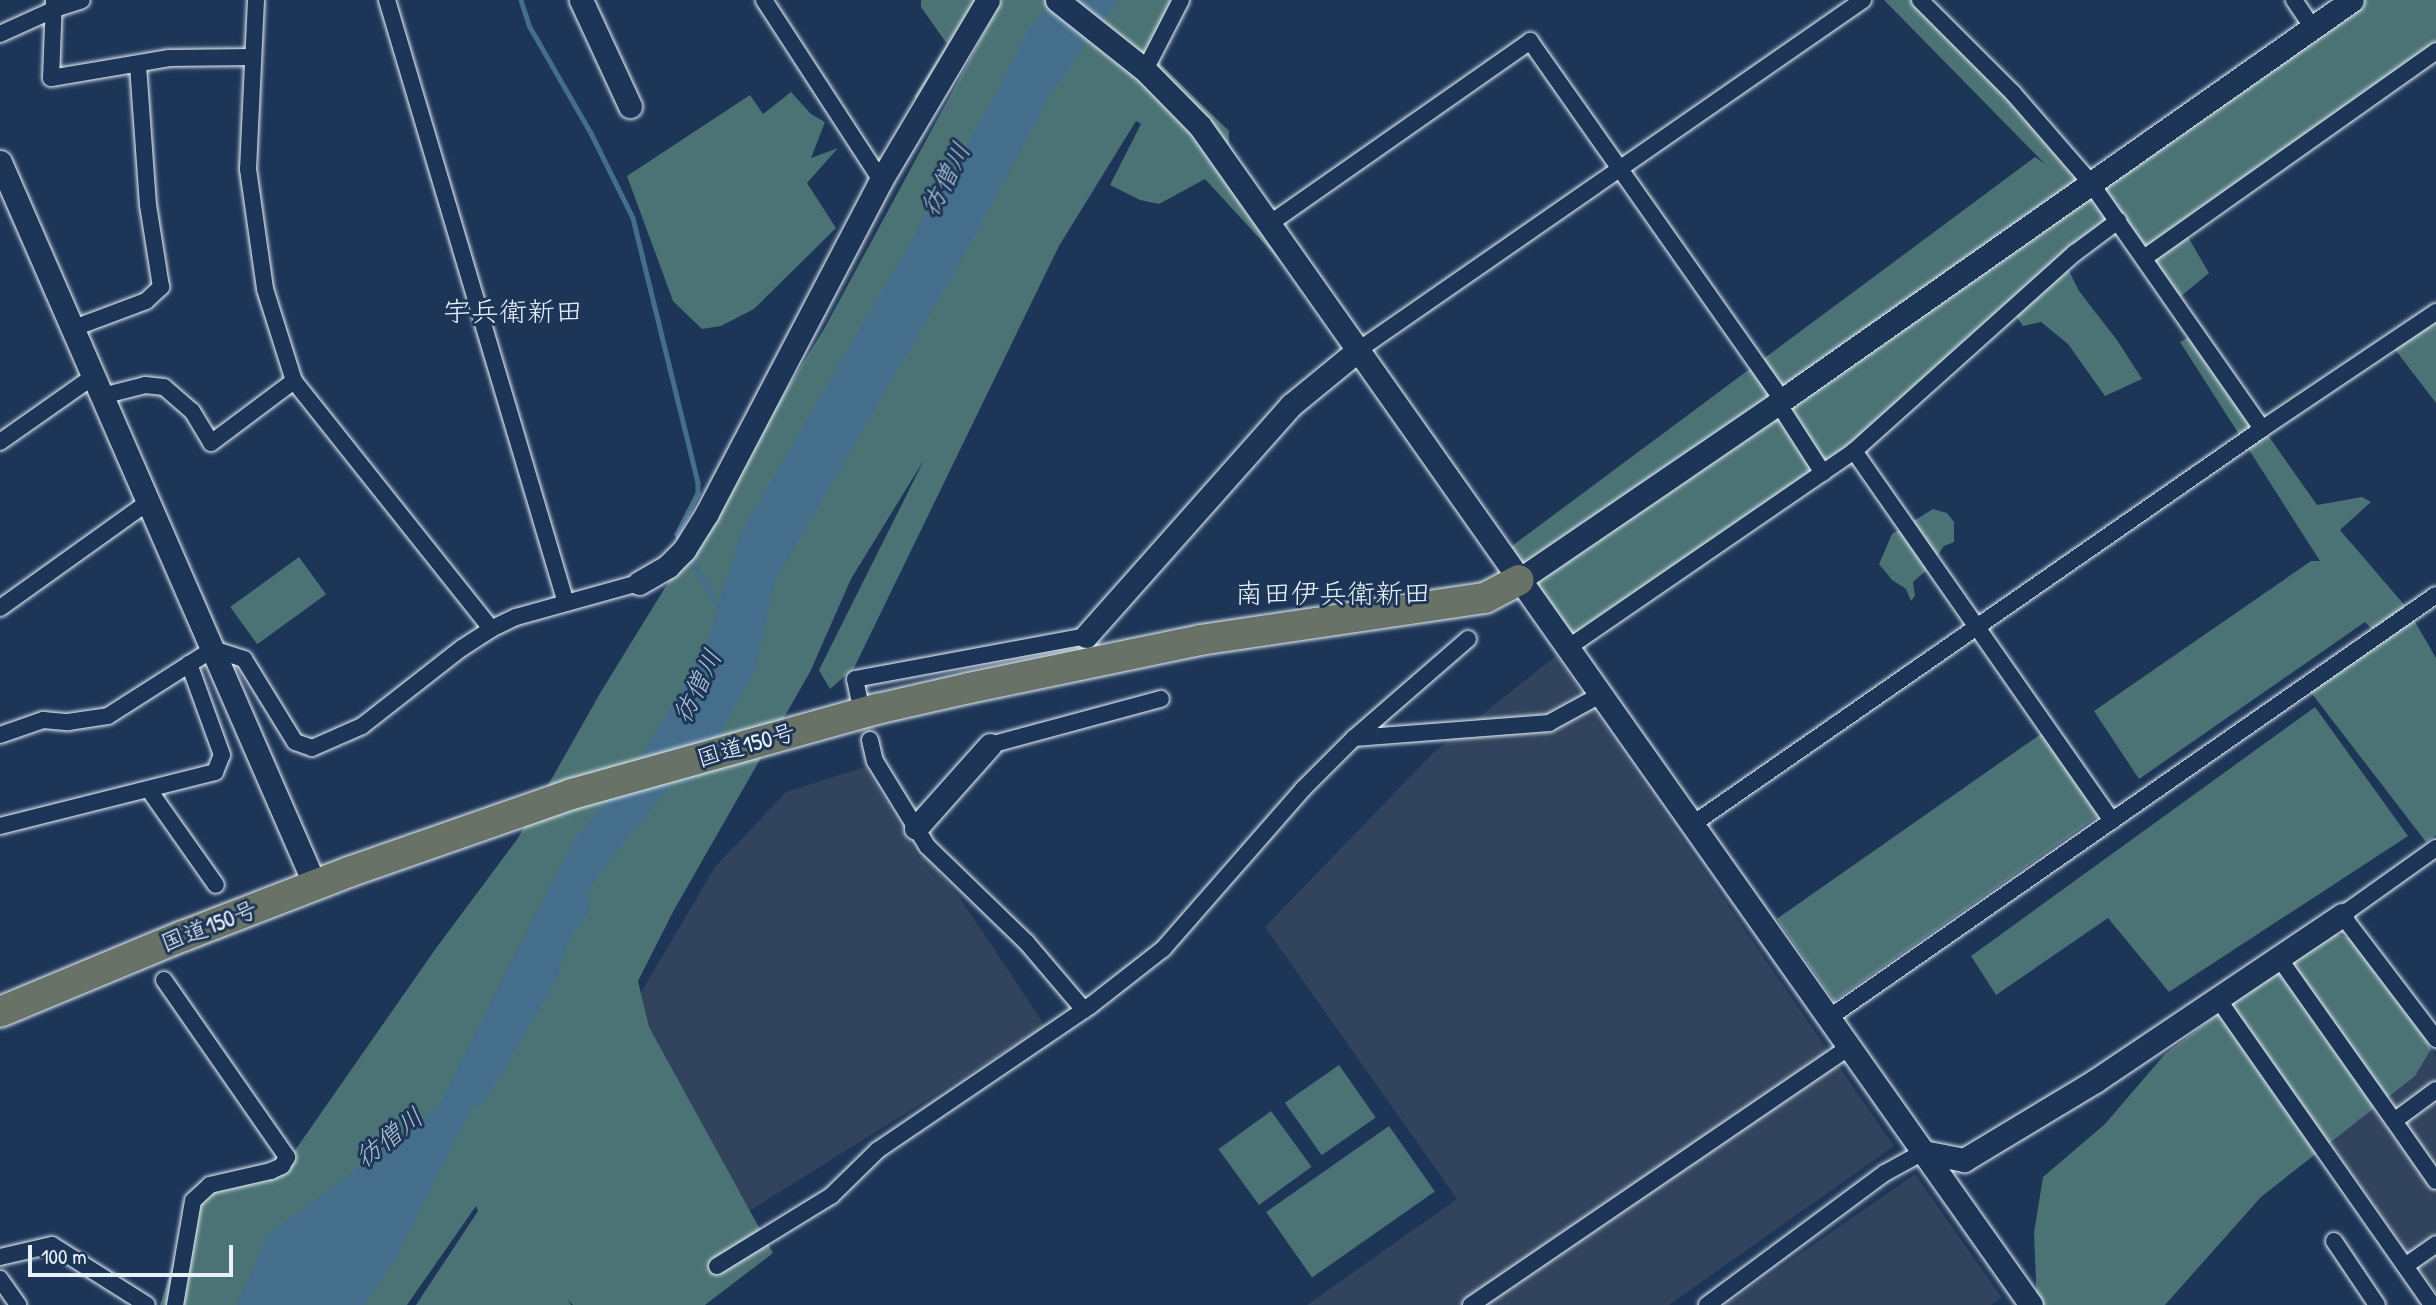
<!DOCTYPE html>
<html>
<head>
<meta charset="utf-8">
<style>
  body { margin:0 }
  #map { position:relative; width:2436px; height:1305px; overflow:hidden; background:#1d3557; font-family:"Patrick Hand","Klee One",sans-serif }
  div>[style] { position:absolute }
  .built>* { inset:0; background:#31435d }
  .green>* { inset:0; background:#4b7275; transform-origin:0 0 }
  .water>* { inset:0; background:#456e8c }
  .stream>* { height:4.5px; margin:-2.25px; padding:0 2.25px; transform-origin:2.25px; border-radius:2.25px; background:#456e8c }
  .river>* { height:24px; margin:-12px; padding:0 12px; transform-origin:12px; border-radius:12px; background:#456e8c }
  .roads { filter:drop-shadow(0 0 2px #e8f1f8) drop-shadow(0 0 2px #e8f1f8) }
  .street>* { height:16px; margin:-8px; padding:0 8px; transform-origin:8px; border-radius:8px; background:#1d3557 }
  .secondary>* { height:23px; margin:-11.5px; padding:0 11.5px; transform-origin:11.5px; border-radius:11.5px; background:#1d3557 }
  .highway>* { height:30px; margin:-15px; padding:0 15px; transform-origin:15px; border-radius:15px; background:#687266 }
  span { translate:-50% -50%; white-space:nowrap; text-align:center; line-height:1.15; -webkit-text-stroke:6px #1d3557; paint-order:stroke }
  .street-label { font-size:24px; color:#e8f1f8 }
  .water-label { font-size:26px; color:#afc3d2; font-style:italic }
  .quarter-label { font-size:28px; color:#e8f1f8 }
  .scale { position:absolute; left:28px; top:1245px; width:205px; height:32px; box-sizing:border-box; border:4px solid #e8f1f8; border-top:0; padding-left:9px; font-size:21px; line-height:24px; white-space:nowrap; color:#e8f1f8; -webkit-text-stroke:5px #1d3557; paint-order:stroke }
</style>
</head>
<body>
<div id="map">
  <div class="built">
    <i style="clip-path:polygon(1556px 656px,1894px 1146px,1669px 1305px,1307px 1305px,1457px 1199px,1265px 927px,1433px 753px)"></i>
    <i style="clip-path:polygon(865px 767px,919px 858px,925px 855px,960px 898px,1045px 1026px,749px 1211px,630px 1011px,715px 867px,786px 792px)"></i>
    <i style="clip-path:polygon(2346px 928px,2436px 1056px,2436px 1293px,2234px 1007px)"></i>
    <i style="clip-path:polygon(1915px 1174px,2002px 1298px,1991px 1305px,1726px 1305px)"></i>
  </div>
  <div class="green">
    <i style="clip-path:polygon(921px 0,977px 0,920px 101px,914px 97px,947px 44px,921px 7px)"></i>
    <i style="clip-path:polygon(1002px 0,1182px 0,1152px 56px,1229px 131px,1229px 145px,1358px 337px,1295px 277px,1205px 179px,1159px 204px,1140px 200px,1110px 185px,1141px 124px,1136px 121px,1059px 246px,854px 668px,830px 689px,819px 670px,924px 460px,851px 579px,810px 672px,674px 910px,638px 981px,649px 1027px,773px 1253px,705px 1305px,573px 1305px,568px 1300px,571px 1305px,416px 1305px,478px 1211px,476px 1206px,407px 1305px,160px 1305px,193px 1201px,291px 1156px,434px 951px,518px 838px,602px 690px,824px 329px)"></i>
    <i style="clip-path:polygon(1884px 0,1911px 0,2027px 109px,2090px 182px,2363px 0,2436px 0,2436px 50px,2184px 230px,2209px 273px,2174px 302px,2118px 221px,2066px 265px,2079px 291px,2117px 340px,2142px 379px,2105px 396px,2068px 344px,2041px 322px,2023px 326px,2012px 310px,1850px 446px,1569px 647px,1501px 554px,2035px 157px,2045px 164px)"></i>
    <i style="clip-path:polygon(791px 92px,811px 114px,825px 122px,811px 158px,838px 148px,807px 183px,836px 228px,754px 309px,721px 326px,702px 329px,673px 301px,627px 176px,750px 95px,763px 114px)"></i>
    <i style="clip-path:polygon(2436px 312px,2436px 403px,2390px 343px)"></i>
    <i style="clip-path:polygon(2196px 333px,2317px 505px,2362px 497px,2371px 502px,2340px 530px,2407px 608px,2436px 658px,2436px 835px,2426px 842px,2306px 686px,2378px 635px,2365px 622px,2139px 779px,2094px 711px,2311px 561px,2320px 561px,2180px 342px)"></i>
    <i style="clip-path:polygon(1933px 509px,1947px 513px,1954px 522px,1954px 542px,1944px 546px,1928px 569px,1913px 582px,1915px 596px,1911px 601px,1906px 589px,1892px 580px,1879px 564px,1892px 534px)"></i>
    <i style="left:299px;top:557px;width:46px;height:85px;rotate:54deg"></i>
    <i style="clip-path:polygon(2315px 707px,2408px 836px,2169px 992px,2108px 918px,1996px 995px,1971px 956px)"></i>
    <i style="left:2048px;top:729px;width:100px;height:331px;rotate:55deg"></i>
    <i style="clip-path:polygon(2328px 932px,2353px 939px,2407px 998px,2431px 1049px,2415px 1076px,2261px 1197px,2165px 1305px,2037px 1305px,2034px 1233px,2043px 1177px,2105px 1124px,2165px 1054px)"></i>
    <i style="left:1339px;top:1065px;width:64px;height:66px;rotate:55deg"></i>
    <i style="left:1271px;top:1111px;width:69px;height:65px;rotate:54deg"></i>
    <i style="left:1389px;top:1126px;width:80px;height:150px;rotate:55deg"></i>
  </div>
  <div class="water">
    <i style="clip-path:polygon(1052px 0,1118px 0,1052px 92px,958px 266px,755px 615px,695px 757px,615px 853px,559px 934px,395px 1260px,364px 1305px,237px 1305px,268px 1235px,437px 1109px,574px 840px,624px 783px,681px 692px,708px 640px,741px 533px,989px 107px,1028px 31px)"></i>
  </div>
  <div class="stream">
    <i style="left:521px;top:0;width:28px;rotate:72deg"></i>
    <i style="left:530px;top:27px;width:122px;rotate:60.1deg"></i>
    <i style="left:591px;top:133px;width:95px;rotate:63.7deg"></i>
    <i style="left:633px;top:218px;width:272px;rotate:76.2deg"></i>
    <i style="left:698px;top:482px;width:11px;rotate:90deg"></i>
    <i style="left:698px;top:493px;width:46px;rotate:117.1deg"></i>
    <i style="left:677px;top:534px;width:7px;rotate:63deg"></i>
    <i style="left:688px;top:554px;width:65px;rotate:59.5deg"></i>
    <i style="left:740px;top:642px;width:13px;rotate:61deg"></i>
  </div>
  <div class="river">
    <i style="left:684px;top:770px;width:17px;rotate:-50deg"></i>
    <i style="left:695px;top:757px;width:104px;rotate:-62deg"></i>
    <i style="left:744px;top:665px;width:84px;rotate:-77.6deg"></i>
    <i style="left:475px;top:1094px;width:136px;rotate:-59.5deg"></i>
    <i style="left:544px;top:977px;width:46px;rotate:-70.8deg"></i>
    <i style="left:559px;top:934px;width:34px;rotate:-56deg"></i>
  </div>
  <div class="roads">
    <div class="street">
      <i style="left:54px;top:0;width:78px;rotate:92.2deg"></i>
      <i style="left:51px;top:78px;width:120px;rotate:-9.6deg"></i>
      <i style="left:169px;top:58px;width:84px;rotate:-0.7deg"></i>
      <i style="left:256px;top:0;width:169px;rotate:92.7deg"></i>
      <i style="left:248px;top:169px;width:121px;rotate:81.9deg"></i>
      <i style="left:265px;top:289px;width:96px;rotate:72.5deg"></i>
      <i style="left:294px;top:381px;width:317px;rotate:51.5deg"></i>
      <i style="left:387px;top:0;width:629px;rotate:73.47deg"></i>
      <i style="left:764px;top:0;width:215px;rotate:57deg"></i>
      <i style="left:1920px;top:0;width:132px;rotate:45deg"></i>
      <i style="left:2013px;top:93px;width:118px;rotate:49.1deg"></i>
      <i style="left:2090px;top:182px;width:301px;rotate:55.1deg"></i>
      <i style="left:2294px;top:0;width:32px;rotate:56deg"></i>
      <i style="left:0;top:34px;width:60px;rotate:-24.4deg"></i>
      <i style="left:55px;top:9px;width:28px;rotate:-18deg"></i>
      <i style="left:1145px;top:70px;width:79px;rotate:-62.8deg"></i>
      <i style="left:1269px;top:224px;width:319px;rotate:-35deg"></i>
      <i style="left:1530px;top:41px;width:439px;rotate:54.9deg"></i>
      <i style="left:2144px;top:258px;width:358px;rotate:-35.3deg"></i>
      <i style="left:74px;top:328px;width:77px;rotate:-20.6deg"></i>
      <i style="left:146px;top:301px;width:21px;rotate:-43deg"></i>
      <i style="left:161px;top:287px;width:83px;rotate:-99deg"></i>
      <i style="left:148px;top:205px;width:140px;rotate:-94.1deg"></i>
      <i style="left:1357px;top:351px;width:616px;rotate:-34.75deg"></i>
      <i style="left:102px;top:396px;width:44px;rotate:-14.3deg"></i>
      <i style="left:145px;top:385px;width:19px;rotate:6deg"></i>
      <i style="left:164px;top:387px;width:37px;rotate:41deg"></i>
      <i style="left:192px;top:411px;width:37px;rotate:59deg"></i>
      <i style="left:211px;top:443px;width:104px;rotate:-36.8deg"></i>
      <i style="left:1778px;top:403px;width:83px;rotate:57.3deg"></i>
      <i style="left:0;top:442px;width:115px;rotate:-35.1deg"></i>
      <i style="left:1854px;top:451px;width:451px;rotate:55.1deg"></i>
      <i style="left:0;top:608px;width:182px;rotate:-35.6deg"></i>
      <i style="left:1569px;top:647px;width:346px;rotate:-34.5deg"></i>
      <i style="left:1854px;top:451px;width:297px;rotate:-41.9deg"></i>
      <i style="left:2075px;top:253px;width:54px;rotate:-36.7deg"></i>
      <i style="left:859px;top:698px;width:19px;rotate:-102deg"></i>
      <i style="left:855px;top:679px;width:235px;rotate:-10.5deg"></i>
      <i style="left:0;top:735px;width:46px;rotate:-19.2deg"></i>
      <i style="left:43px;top:720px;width:25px;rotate:5deg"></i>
      <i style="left:68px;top:722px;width:40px;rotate:-8.5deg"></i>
      <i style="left:108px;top:716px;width:125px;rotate:-32.5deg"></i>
      <i style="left:213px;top:649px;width:33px;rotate:18deg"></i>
      <i style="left:244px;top:659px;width:97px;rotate:58.4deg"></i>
      <i style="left:295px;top:742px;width:18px;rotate:19deg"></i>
      <i style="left:312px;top:748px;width:55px;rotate:-23.7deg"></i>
      <i style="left:362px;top:726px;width:127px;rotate:-38deg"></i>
      <i style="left:462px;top:648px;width:35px;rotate:-33deg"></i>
      <i style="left:491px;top:629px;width:28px;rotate:-26deg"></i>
      <i style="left:516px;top:617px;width:128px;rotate:-15.5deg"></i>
      <i style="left:1354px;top:738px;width:196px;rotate:-4.4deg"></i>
      <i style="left:1549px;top:723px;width:60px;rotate:-28.7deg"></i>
      <i style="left:870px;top:740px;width:22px;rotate:77deg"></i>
      <i style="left:875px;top:761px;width:100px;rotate:58.5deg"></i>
      <i style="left:927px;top:846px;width:139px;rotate:44.1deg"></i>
      <i style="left:1027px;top:943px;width:88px;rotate:49.6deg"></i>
      <i style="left:990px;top:745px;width:177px;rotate:-15.1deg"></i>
      <i style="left:149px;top:790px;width:116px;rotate:54.8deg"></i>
      <i style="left:1693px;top:824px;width:693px;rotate:-34.77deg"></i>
      <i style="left:2262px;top:429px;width:210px;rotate:-33.9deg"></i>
      <i style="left:0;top:826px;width:222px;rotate:-14.1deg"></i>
      <i style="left:215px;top:772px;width:18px;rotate:-68deg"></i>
      <i style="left:222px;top:755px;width:97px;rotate:-109.9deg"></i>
      <i style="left:2436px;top:848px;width:115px;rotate:144.5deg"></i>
      <i style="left:2342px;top:915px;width:156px;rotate:52.8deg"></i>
      <i style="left:2279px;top:958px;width:199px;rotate:54.8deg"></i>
      <i style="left:164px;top:980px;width:216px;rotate:55.2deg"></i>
      <i style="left:287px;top:1157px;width:10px;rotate:119deg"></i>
      <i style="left:282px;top:1166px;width:12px;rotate:156deg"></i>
      <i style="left:271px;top:1171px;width:63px;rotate:167.1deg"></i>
      <i style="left:210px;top:1185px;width:23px;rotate:137deg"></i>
      <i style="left:193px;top:1201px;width:106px;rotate:99.8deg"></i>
      <i style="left:2218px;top:999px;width:373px;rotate:55deg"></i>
      <i style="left:1830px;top:1017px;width:738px;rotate:-34.85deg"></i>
      <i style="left:2436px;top:1090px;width:52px;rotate:143.6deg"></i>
      <i style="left:2394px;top:1121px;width:73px;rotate:55deg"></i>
      <i style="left:2334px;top:1241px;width:77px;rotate:56.1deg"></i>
      <i style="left:0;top:1257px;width:53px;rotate:-13deg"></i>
      <i style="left:52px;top:1245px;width:112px;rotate:32.3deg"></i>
      <i style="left:717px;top:1266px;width:134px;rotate:-31.6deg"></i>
      <i style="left:831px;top:1196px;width:66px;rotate:-44.4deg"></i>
      <i style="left:878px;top:1150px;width:256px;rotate:-34.2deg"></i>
      <i style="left:1090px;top:1006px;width:93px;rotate:-38deg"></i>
      <i style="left:1163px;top:949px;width:213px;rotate:-48.8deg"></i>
      <i style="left:1303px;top:789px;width:72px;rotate:-45deg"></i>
      <i style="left:1354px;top:738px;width:151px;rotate:-41deg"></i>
      <i style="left:2405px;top:1266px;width:38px;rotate:-35deg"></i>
      <i style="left:0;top:1279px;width:32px;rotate:55deg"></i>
      <i style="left:1471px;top:1305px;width:460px;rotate:-34.3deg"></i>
      <i style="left:1707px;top:1305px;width:222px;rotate:-36.6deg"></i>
      <i style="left:1885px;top:1173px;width:43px;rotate:-28.9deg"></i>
    </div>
    <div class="secondary">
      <i style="left:581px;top:0;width:117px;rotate:65.2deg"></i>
      <i style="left:1057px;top:0;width:112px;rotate:38.5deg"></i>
      <i style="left:1145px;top:70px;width:78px;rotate:45.5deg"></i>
      <i style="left:1200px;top:126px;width:1442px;rotate:54.82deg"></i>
      <i style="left:0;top:162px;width:789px;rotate:66.46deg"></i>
      <i style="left:1519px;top:580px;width:314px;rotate:-34.3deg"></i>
      <i style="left:1778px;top:403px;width:701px;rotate:-35.07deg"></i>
      <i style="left:639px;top:583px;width:34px;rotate:-30deg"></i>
      <i style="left:668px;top:566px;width:23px;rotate:-45deg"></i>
      <i style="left:684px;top:550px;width:44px;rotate:-58.1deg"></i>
      <i style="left:707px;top:513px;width:376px;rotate:-62.4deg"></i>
      <i style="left:881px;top:180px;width:209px;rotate:-59.3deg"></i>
      <i style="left:1086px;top:636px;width:309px;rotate:-48.4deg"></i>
      <i style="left:1291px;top:405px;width:85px;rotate:-39.3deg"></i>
      <i style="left:916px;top:828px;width:111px;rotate:-48.3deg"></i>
      <i style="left:1923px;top:1152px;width:42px;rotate:11deg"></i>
      <i style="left:1964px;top:1160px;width:153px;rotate:-31.1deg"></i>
      <i style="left:2095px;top:1081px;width:298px;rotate:-33.9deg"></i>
    </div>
    <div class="highway">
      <i style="left:0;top:1012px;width:198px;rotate:-22.6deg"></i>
      <i style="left:183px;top:936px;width:178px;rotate:-21.1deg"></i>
      <i style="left:349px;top:872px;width:236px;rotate:-19.3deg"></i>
      <i style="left:572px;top:794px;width:317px;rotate:-15.6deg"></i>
      <i style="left:877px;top:709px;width:94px;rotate:-12.9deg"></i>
      <i style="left:969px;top:688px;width:236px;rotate:-11.7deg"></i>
      <i style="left:1200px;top:640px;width:288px;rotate:-8.4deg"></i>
      <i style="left:1485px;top:598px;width:38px;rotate:-28deg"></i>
    </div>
  </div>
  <div class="street-label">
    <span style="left:746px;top:745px;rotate:-16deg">国道150号</span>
    <span style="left:209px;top:926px;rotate:-21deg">国道150号</span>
  </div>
  <div class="water-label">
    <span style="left:945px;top:179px;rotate:-63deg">彷僧川</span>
    <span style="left:697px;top:686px;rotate:-64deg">彷僧川</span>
    <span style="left:389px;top:1137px;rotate:-38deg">彷僧川</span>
  </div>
  <div class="quarter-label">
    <span style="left:513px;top:311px">宇兵衛新田</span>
    <span style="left:1333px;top:593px">南田伊兵衛新田</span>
  </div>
  <div class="scale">100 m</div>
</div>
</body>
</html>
